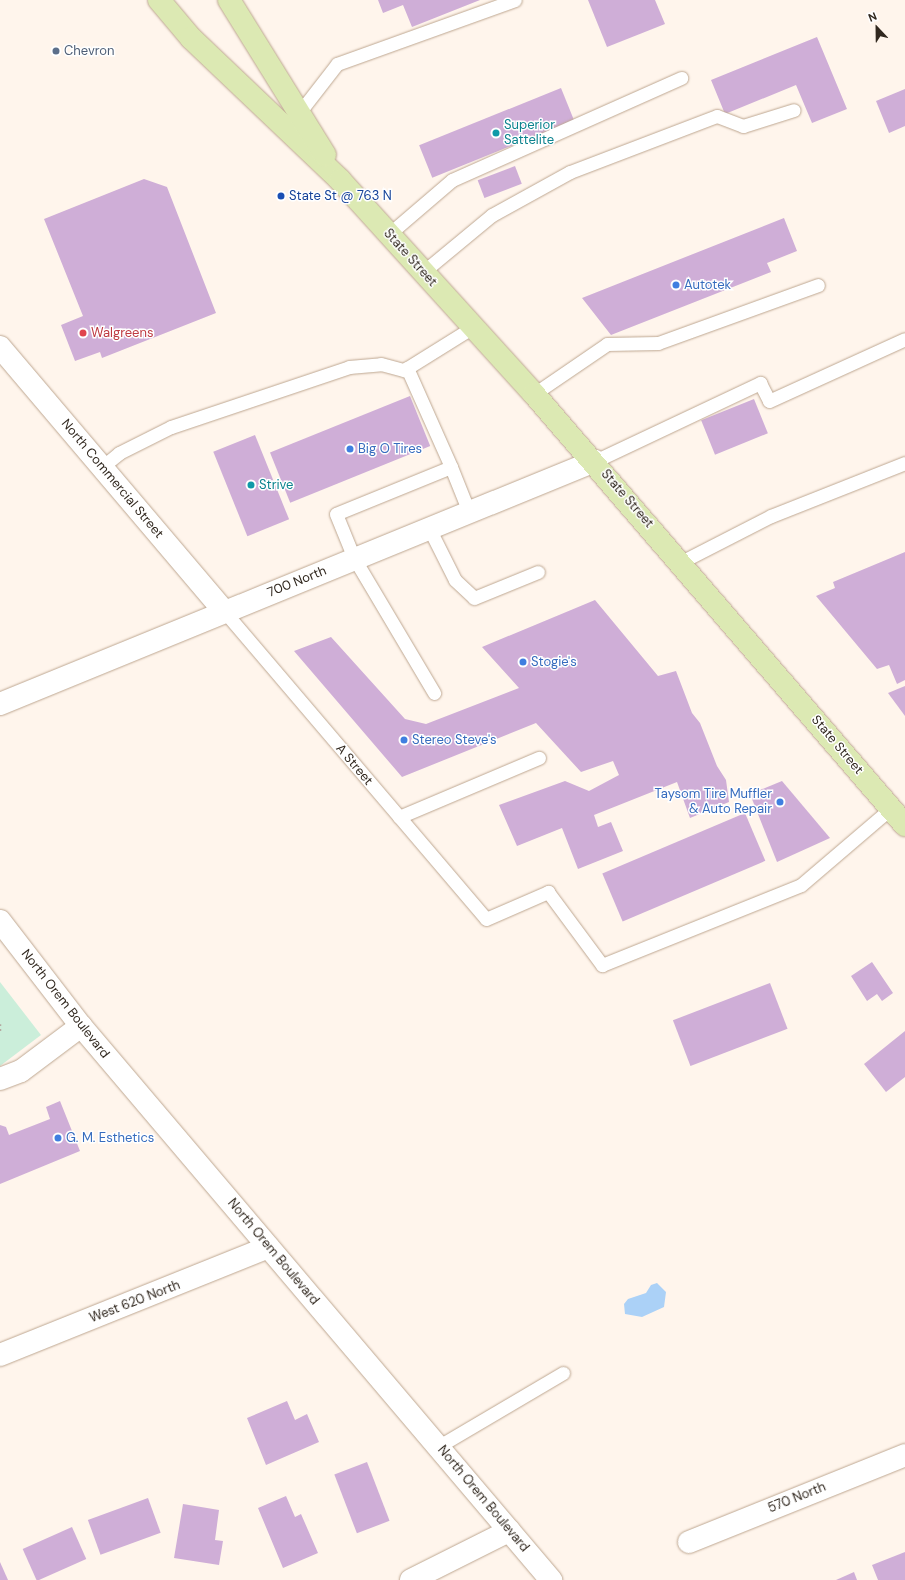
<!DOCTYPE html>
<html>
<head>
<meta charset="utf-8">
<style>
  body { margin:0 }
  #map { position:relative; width:905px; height:1580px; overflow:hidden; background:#fff5ec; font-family:"DM Sans",sans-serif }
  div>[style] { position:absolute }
  .green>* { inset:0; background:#cbeeda }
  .water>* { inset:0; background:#abd1f7 }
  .building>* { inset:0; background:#cfaed7; transform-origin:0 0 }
  .path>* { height:2.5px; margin-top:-1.25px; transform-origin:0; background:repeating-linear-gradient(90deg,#b4aaa1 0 2px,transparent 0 5px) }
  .roads { filter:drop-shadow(0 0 1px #bea791) drop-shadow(0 0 1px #bea791) }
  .service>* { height:13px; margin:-6.5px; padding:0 6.5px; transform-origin:6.5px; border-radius:6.5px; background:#fff }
  .minor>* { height:22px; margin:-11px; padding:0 11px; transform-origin:11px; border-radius:11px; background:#fff }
  .tertiary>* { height:22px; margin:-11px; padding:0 11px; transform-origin:11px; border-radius:11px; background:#fff }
  .primary>* { height:22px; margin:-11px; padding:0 11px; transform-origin:11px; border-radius:11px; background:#dce9b3 }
  .dots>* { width:11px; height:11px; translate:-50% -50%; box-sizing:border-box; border:2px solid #fff; border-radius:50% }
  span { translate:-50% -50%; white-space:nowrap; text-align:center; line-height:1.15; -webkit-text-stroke:3px #fff; paint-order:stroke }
  .service-label { font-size:13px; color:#4e5e75 }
  .left { translate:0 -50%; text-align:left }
  .culture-label { font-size:13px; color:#0d838f }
  .transit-label { font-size:13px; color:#164399 }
  .street-label { font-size:13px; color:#31281f }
  .shop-label { font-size:13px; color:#366cbe }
  .right { translate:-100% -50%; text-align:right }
  .health-label { font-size:13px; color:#be3a42 }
  .north { position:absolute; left:857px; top:8px; width:40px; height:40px; -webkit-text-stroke:3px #fff; paint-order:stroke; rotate:338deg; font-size:11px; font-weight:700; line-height:16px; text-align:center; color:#31281f }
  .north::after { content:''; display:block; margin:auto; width:14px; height:18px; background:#31281f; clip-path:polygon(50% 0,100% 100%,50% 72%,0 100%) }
</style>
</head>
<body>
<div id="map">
  <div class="green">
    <i style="clip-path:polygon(0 982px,41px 1035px,0 1066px)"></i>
  </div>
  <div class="water">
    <i style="clip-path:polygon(657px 1283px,666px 1292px,664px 1307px,642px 1317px,625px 1314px,624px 1304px,628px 1299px,646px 1293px,651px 1285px)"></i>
  </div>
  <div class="building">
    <i style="clip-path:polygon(378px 0,480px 0,412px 27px,403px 5px,383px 13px)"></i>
    <i style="clip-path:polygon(588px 0,655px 0,665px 24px,607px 47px)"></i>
    <i style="clip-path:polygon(817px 37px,847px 109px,812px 123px,796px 85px,725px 114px,711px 80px)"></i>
    <i style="left:561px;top:88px;width:35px;height:153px;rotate:68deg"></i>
    <i style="clip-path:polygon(905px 89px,905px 126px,889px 133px,876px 101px)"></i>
    <i style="left:515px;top:166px;width:19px;height:40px;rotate:69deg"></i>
    <i style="clip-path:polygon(144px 179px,167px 187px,216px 313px,102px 358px,100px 352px,75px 361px,61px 325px,83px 316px,44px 219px)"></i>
    <i style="clip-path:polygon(784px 218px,797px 251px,767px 263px,771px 272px,611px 335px,582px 298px)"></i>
    <i style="left:410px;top:396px;width:54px;height:151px;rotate:68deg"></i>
    <i style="left:754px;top:399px;width:37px;height:57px;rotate:68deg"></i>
    <i style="left:255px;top:435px;width:91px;height:45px;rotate:68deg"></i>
    <i style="clip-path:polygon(905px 552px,905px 680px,897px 684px,889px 665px,877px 669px,816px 596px,835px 588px,833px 582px)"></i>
    <i style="clip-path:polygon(595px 600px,658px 676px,676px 671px,692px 713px,700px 723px,717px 766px,726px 780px,729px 802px,690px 818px,677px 782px,594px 815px,598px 827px,611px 822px,623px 851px,578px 869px,562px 828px,517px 846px,499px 805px,565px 781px,589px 791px,619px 775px,613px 761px,581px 772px,536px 723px,402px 777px,294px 651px,331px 637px,405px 719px,426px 724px,519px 688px,482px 647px)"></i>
    <i style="clip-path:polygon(905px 686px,905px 716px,888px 693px)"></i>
    <i style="clip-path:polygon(782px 781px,830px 838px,777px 862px,750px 794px)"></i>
    <i style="left:745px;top:813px;width:52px;height:155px;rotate:67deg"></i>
    <i style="clip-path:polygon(872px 962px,893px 993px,882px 1001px,877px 994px,867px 1001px,851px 976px)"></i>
    <i style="left:770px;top:983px;width:49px;height:104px;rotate:69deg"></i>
    <i style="clip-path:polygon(905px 1031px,905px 1077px,886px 1092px,864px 1064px)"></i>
    <i style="clip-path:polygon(60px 1101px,80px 1151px,0 1184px,0 1125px,6px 1127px,9px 1135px,50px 1119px,46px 1107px)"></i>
    <i style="clip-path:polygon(287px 1401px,295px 1420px,307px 1414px,319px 1442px,266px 1465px,247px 1418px)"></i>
    <i style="left:367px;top:1462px;width:63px;height:35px;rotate:69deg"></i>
    <i style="clip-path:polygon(286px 1496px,295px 1517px,301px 1514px,318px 1553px,283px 1568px,258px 1508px)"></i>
    <i style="left:148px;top:1498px;width:37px;height:64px;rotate:70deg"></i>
    <i style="clip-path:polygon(183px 1504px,219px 1510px,215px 1540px,223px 1541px,219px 1565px,174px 1558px)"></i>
    <i style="left:72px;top:1527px;width:35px;height:54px;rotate:66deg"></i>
    <i style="clip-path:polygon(905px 1552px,905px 1580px,878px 1580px,872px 1565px)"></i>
    <i style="clip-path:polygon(0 1562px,8px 1580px,0 1580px)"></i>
    <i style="clip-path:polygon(854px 1572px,857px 1580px,836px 1580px)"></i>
  </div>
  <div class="path">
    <i style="left:0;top:1024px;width:8px;rotate:90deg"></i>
  </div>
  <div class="roads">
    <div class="service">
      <i style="left:299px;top:113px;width:62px;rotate:-52.2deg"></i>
      <i style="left:337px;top:64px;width:189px;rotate:-19.8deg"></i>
      <i style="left:389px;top:234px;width:83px;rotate:-40.6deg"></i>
      <i style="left:452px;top:180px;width:251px;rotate:-24deg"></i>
      <i style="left:423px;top:272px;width:89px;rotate:-39.6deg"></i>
      <i style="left:492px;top:215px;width:89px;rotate:-28.9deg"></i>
      <i style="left:570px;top:172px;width:157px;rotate:-20.9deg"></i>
      <i style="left:717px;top:116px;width:28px;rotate:21deg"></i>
      <i style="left:743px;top:126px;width:53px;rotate:-17.4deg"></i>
      <i style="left:407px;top:368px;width:108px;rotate:66deg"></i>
      <i style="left:451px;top:467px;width:124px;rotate:157.8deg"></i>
      <i style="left:336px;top:514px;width:48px;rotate:67.8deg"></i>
      <i style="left:354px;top:558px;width:157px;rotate:59.3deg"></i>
      <i style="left:534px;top:394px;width:88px;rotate:-34.4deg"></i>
      <i style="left:607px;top:344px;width:51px;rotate:-1.1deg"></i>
      <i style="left:658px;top:343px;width:170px;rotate:-19.9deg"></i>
      <i style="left:595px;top:461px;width:183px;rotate:-25.3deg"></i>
      <i style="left:760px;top:383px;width:20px;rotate:63deg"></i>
      <i style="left:769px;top:401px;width:149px;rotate:-24.5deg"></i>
      <i style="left:102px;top:467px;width:22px;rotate:-39deg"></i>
      <i style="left:119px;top:453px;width:58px;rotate:-26.6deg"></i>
      <i style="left:171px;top:427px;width:188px;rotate:-18.6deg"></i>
      <i style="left:349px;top:367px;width:32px;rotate:-5deg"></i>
      <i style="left:381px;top:364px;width:24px;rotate:15deg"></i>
      <i style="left:404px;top:370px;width:81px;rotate:-31.9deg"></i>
      <i style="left:451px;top:467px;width:48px;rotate:68.2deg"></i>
      <i style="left:429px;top:528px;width:58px;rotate:63.4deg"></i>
      <i style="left:455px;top:580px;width:26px;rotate:43deg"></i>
      <i style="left:474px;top:598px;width:69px;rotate:-22.1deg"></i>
      <i style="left:681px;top:562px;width:101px;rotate:-27.1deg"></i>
      <i style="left:771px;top:516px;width:144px;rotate:-21.6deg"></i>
      <i style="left:224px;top:611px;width:404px;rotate:49.6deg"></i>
      <i style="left:486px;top:919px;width:68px;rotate:-23.5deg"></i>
      <i style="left:548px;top:892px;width:91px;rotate:53.5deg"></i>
      <i style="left:602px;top:965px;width:214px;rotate:-21.9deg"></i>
      <i style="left:801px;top:885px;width:118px;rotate:-40.5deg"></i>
      <i style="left:399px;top:817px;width:152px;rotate:-22.9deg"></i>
      <i style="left:439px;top:1446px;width:144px;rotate:-30.5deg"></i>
    </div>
    <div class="minor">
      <i style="left:0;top:347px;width:346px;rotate:49.7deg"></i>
      <i style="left:0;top:1079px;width:22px;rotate:-21deg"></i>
      <i style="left:21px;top:1071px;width:75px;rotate:-36.9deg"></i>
      <i style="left:0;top:1355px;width:289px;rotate:-21.9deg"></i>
      <i style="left:689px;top:1542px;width:233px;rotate:-21.9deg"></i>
      <i style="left:411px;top:1580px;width:110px;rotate:-26.6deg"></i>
    </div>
    <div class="tertiary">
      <i style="left:0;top:704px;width:643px;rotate:-22.22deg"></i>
      <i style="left:0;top:921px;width:133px;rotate:52.4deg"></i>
      <i style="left:81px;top:1026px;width:727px;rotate:49.69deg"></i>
    </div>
    <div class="primary">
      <i style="left:159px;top:0;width:50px;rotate:49.9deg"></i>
      <i style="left:191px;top:38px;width:206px;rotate:43.6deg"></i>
      <i style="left:340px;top:180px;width:289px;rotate:47.8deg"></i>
      <i style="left:534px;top:394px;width:569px;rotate:49.28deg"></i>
      <i style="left:229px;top:0;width:182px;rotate:58.2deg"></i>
    </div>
  </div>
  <div class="dots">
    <i style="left:56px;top:51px;background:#5c6f8a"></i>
    <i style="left:496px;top:133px;background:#0f9aa8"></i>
    <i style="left:281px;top:196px;background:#1a4fb4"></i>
    <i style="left:676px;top:285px;background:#3f7fe0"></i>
    <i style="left:83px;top:333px;background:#e0444e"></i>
    <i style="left:350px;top:449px;background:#3f7fe0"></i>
    <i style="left:251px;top:485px;background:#0f9aa8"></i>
    <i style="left:523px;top:662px;background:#3f7fe0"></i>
    <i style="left:404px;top:740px;background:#3f7fe0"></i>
    <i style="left:780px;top:802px;background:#3f7fe0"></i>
    <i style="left:58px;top:1138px;background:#3f7fe0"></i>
  </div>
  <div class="service-label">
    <span class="left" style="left:64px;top:51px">Chevron</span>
  </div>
  <div class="culture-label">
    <span class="left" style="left:504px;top:133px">Superior<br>Sattelite</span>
    <span class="left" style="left:259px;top:485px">Strive</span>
  </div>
  <div class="transit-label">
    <span class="left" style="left:289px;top:196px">State St @ 763 N</span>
  </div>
  <div class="street-label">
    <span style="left:410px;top:258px;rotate:48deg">State Street</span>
    <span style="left:112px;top:479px;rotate:50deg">North Commercial Street</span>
    <span style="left:627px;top:499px;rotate:49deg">State Street</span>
    <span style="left:297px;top:582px;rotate:-22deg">700 North</span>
    <span style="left:837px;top:745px;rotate:50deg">State Street</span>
    <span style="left:354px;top:765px;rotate:50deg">A Street</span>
    <span style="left:65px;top:1004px;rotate:52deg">North Orem Boulevard</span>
    <span style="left:273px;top:1252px;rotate:50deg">North Orem Boulevard</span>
    <span style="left:135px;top:1302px;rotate:-21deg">West 620 North</span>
    <span style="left:797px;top:1498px;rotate:-22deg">570 North</span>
    <span style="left:483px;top:1499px;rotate:50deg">North Orem Boulevard</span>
  </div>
  <div class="shop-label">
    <span class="left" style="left:684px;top:285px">Autotek</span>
    <span class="left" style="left:358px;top:449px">Big O Tires</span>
    <span class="left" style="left:531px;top:662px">Stogie's</span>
    <span class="left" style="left:412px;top:740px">Stereo Steve's</span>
    <span class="right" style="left:772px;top:802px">Taysom Tire Muffler<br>&amp; Auto Repair</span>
    <span class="left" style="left:66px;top:1138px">G. M. Esthetics</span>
  </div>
  <div class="health-label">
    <span class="left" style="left:91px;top:333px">Walgreens</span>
  </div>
  <div class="north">N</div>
</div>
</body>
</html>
